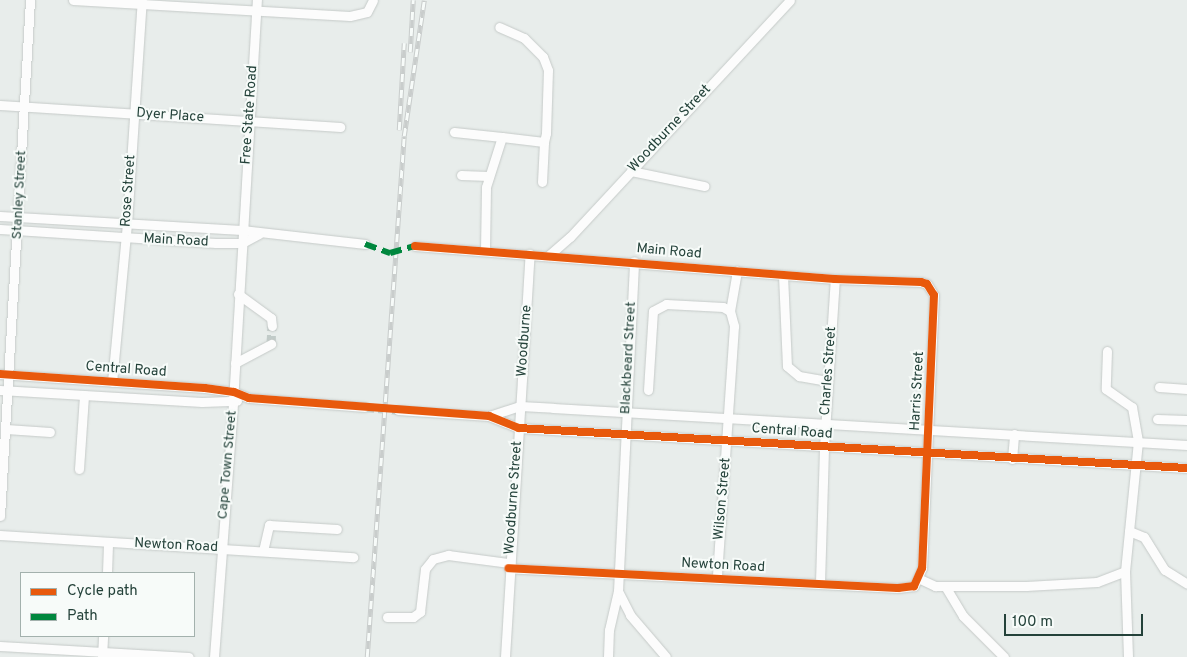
<!DOCTYPE html>
<html>
<head>
<meta charset="utf-8">
<style>
  body { margin:0 }
  #map { position:relative; width:1187px; height:657px; overflow:hidden; background:#e8edeb; font-family:Overpass,sans-serif }
  div>[style] { position:absolute }
  .minor-tunnel>* { height:9px; margin-top:-4.5px; transform-origin:0; background:repeating-linear-gradient(90deg,#c1cbc8 0 9px,transparent 0 13.5px) }
  .roads { filter:drop-shadow(0 0 1px #c5cac8) drop-shadow(0 0 1px #c5cac8) }
  .minor>* { height:9px; margin:-4.5px; padding:0 4.5px; transform-origin:4.5px; border-radius:4.5px; background:#fcfcfc }
  .rail>* { height:4.5px; margin-top:-2.25px; transform-origin:0; background:repeating-linear-gradient(90deg,#f7fbf9 0 8px,#c9cdcc 0 16px); box-sizing:border-box; border-block:1px solid #c9cdcc }
  .quiet>* { height:6px; margin-top:-3px; transform-origin:0; background:repeating-linear-gradient(90deg,#00873e 0 12px,transparent 0 18px) }
  .cycleway>* { height:8px; margin:-4px; padding:0 4px; transform-origin:4px; border-radius:4px; background:#e8590c }
  span { translate:-50% -50%; white-space:nowrap; text-align:center; line-height:1.15; -webkit-text-stroke:4px #f7fbf9; paint-order:stroke }
  .street-label { font-size:14px; color:#24423a }
  .legend { position:absolute; left:20px; top:572px; width:175px; height:65px; box-sizing:border-box; background:#f7fbf9; border:1px solid #a3b1ad; margin:0; padding:6px 9px; list-style:none; font-size:15px; color:#24423a }
  .legend li { display:flex; align-items:center; gap:10px; height:25px }
  .legend b { width:25px; border:1px solid #a3b1ad }
  .scale { position:absolute; left:1004px; top:614px; width:139px; height:22px; box-sizing:border-box; border:2px solid #24423a; border-top:0; padding-left:6px; font-size:15px; line-height:18px; white-space:nowrap; color:#24423a; -webkit-text-stroke:4px #f7fbf9; paint-order:stroke }
</style>
</head>
<body>
<div id="map">
  <div class="minor-tunnel">
    <i style="left:271px;top:344px;width:18px;rotate:-87deg"></i>
    <i style="left:365px;top:407px;width:33px;rotate:5deg"></i>
  </div>
  <div class="roads">
    <div class="minor">
      <i style="left:73px;top:0;width:277px;rotate:3.3deg"></i>
      <i style="left:350px;top:16px;width:17px;rotate:-13deg"></i>
      <i style="left:367px;top:12px;width:13px;rotate:-63deg"></i>
      <i style="left:0;top:105px;width:341px;rotate:3.7deg"></i>
      <i style="left:454px;top:132px;width:48px;rotate:5.9deg"></i>
      <i style="left:631px;top:171px;width:75px;rotate:11.6deg"></i>
      <i style="left:461px;top:175px;width:27px;rotate:2deg"></i>
      <i style="left:542px;top:182px;width:40px;rotate:-87.1deg"></i>
      <i style="left:0;top:216px;width:242px;rotate:3.3deg"></i>
      <i style="left:242px;top:230px;width:124px;rotate:6.5deg"></i>
      <i style="left:0;top:229px;width:216px;rotate:3.7deg"></i>
      <i style="left:216px;top:243px;width:26px"></i>
      <i style="left:242px;top:243px;width:19px;rotate:-28deg"></i>
      <i style="left:415px;top:246px;width:421px;rotate:4.5deg"></i>
      <i style="left:835px;top:279px;width:86px;rotate:2deg"></i>
      <i style="left:921px;top:282px;width:6px;rotate:18deg"></i>
      <i style="left:927px;top:284px;width:13px;rotate:58deg"></i>
      <i style="left:934px;top:295px;width:273px;rotate:92.5deg"></i>
      <i style="left:922px;top:568px;width:20px;rotate:114deg"></i>
      <i style="left:914px;top:586px;width:16px;rotate:173deg"></i>
      <i style="left:898px;top:588px;width:390px;rotate:-177.1deg"></i>
      <i style="left:485px;top:251px;width:64px;rotate:-89.1deg"></i>
      <i style="left:486px;top:187px;width:52px;rotate:-72.3deg"></i>
      <i style="left:502px;top:137px;width:42px;rotate:6.8deg"></i>
      <i style="left:544px;top:142px;width:9px;rotate:-77deg"></i>
      <i style="left:546px;top:133px;width:63px;rotate:-88.2deg"></i>
      <i style="left:548px;top:70px;width:14px;rotate:-111deg"></i>
      <i style="left:543px;top:57px;width:27px;rotate:-135deg"></i>
      <i style="left:524px;top:38px;width:27px;rotate:-156deg"></i>
      <i style="left:548px;top:256px;width:29px;rotate:-41deg"></i>
      <i style="left:570px;top:237px;width:323px;rotate:-47.1deg"></i>
      <i style="left:783px;top:275px;width:91px;rotate:87.5deg"></i>
      <i style="left:787px;top:366px;width:16px;rotate:40deg"></i>
      <i style="left:799px;top:376px;width:29px;rotate:10deg"></i>
      <i style="left:238px;top:294px;width:41px;rotate:36deg"></i>
      <i style="left:271px;top:318px;width:8px;rotate:83deg"></i>
      <i style="left:730px;top:311px;width:41px;rotate:-80.1deg"></i>
      <i style="left:1107px;top:351px;width:38px;rotate:92deg"></i>
      <i style="left:1106px;top:389px;width:32px;rotate:35deg"></i>
      <i style="left:1132px;top:407px;width:35px;rotate:80deg"></i>
      <i style="left:1138px;top:441px;width:131px;rotate:95.7deg"></i>
      <i style="left:1125px;top:571px;width:86px;rotate:88deg"></i>
      <i style="left:235px;top:363px;width:41px;rotate:-27.8deg"></i>
      <i style="left:0;top:374px;width:205px;rotate:3.9deg"></i>
      <i style="left:205px;top:388px;width:29px;rotate:8deg"></i>
      <i style="left:234px;top:392px;width:16px;rotate:22deg"></i>
      <i style="left:249px;top:398px;width:116px;rotate:4.4deg"></i>
      <i style="left:112px;top:382px;width:160px;rotate:-84.6deg"></i>
      <i style="left:127px;top:223px;width:224px;rotate:-86.2deg"></i>
      <i style="left:1159px;top:387px;width:28px;rotate:4deg"></i>
      <i style="left:0;top:390px;width:202px;rotate:3.4deg"></i>
      <i style="left:202px;top:402px;width:35px;rotate:-2deg"></i>
      <i style="left:648px;top:390px;width:79px;rotate:-86.4deg"></i>
      <i style="left:653px;top:311px;width:15px;rotate:-28deg"></i>
      <i style="left:666px;top:304px;width:57px;rotate:3deg"></i>
      <i style="left:723px;top:307px;width:8px;rotate:30deg"></i>
      <i style="left:730px;top:311px;width:16px;rotate:75deg"></i>
      <i style="left:734px;top:326px;width:253px;rotate:93.9deg"></i>
      <i style="left:398px;top:410px;width:91px;rotate:3.8deg"></i>
      <i style="left:489px;top:416px;width:32px;rotate:22deg"></i>
      <i style="left:519px;top:428px;width:669px;rotate:3.43deg"></i>
      <i style="left:489px;top:416px;width:33px;rotate:-18deg"></i>
      <i style="left:520px;top:406px;width:33px;rotate:3deg"></i>
      <i style="left:553px;top:408px;width:635px;rotate:3.34deg"></i>
      <i style="left:1157px;top:419px;width:30px;rotate:2deg"></i>
      <i style="left:6px;top:429px;width:44px;rotate:3.9deg"></i>
      <i style="left:1012px;top:459px;width:25px;rotate:-85deg"></i>
      <i style="left:79px;top:469px;width:74px;rotate:-86.1deg"></i>
      <i style="left:0;top:516px;width:517px;rotate:-86.67deg"></i>
      <i style="left:1129px;top:531px;width:16px;rotate:22deg"></i>
      <i style="left:1144px;top:537px;width:39px;rotate:58deg"></i>
      <i style="left:1165px;top:570px;width:26px;rotate:32deg"></i>
      <i style="left:0;top:535px;width:354px;rotate:3.6deg"></i>
      <i style="left:263px;top:551px;width:27px;rotate:-77deg"></i>
      <i style="left:269px;top:525px;width:68px;rotate:3.4deg"></i>
      <i style="left:107px;top:573px;width:31px;rotate:-88deg"></i>
      <i style="left:920px;top:579px;width:17px;rotate:25deg"></i>
      <i style="left:935px;top:586px;width:91px"></i>
      <i style="left:1026px;top:586px;width:71px;rotate:-3.2deg"></i>
      <i style="left:1097px;top:582px;width:30px;rotate:-21deg"></i>
      <i style="left:820px;top:583px;width:136px;rotate:-88.3deg"></i>
      <i style="left:824px;top:447px;width:168px;rotate:-86.3deg"></i>
      <i style="left:945px;top:586px;width:35px;rotate:59deg"></i>
      <i style="left:963px;top:616px;width:58px;rotate:45deg"></i>
      <i style="left:618px;top:591px;width:27px;rotate:63deg"></i>
      <i style="left:630px;top:615px;width:55px;rotate:49.4deg"></i>
      <i style="left:387px;top:617px;width:26px"></i>
      <i style="left:413px;top:617px;width:9px;rotate:-36deg"></i>
      <i style="left:420px;top:612px;width:43px;rotate:-83.4deg"></i>
      <i style="left:425px;top:569px;width:13px;rotate:-51deg"></i>
      <i style="left:433px;top:559px;width:16px;rotate:-15deg"></i>
      <i style="left:448px;top:555px;width:62px;rotate:7.5deg"></i>
      <i style="left:0;top:646px;width:189px;rotate:3.3deg"></i>
      <i style="left:102px;top:657px;width:21px;rotate:-87deg"></i>
      <i style="left:214px;top:657px;width:256px;rotate:-85.7deg"></i>
      <i style="left:233px;top:402px;width:403px;rotate:-86.6deg"></i>
      <i style="left:505px;top:657px;width:404px;rotate:-86.5deg"></i>
      <i style="left:608px;top:657px;width:27px;rotate:-88deg"></i>
      <i style="left:609px;top:630px;width:40px;rotate:-77deg"></i>
      <i style="left:618px;top:591px;width:330px;rotate:-87.2deg"></i>
    </div>
  </div>
  <div class="rail">
    <i style="left:410px;top:52px;width:52px;rotate:-86.7deg"></i>
    <i style="left:399px;top:130px;width:87px;rotate:-86.7deg"></i>
    <i style="left:367px;top:657px;width:522px;rotate:-85.94deg"></i>
    <i style="left:404px;top:136px;width:137px;rotate:-81.6deg"></i>
  </div>
  <div class="quiet">
    <i style="left:365px;top:244px;width:27px;rotate:20deg"></i>
    <i style="left:390px;top:253px;width:26px;rotate:-16deg"></i>
  </div>
  <div class="cycleway">
    <i style="left:415px;top:246px;width:421px;rotate:4.5deg"></i>
    <i style="left:835px;top:279px;width:86px;rotate:2deg"></i>
    <i style="left:921px;top:282px;width:6px;rotate:18deg"></i>
    <i style="left:927px;top:284px;width:13px;rotate:58deg"></i>
    <i style="left:934px;top:295px;width:273px;rotate:92.5deg"></i>
    <i style="left:922px;top:568px;width:20px;rotate:114deg"></i>
    <i style="left:914px;top:586px;width:16px;rotate:173deg"></i>
    <i style="left:898px;top:588px;width:390px;rotate:-177.1deg"></i>
    <i style="left:0;top:374px;width:205px;rotate:3.9deg"></i>
    <i style="left:205px;top:388px;width:29px;rotate:8deg"></i>
    <i style="left:234px;top:392px;width:16px;rotate:22deg"></i>
    <i style="left:249px;top:398px;width:241px;rotate:4.3deg"></i>
    <i style="left:489px;top:416px;width:32px;rotate:22deg"></i>
    <i style="left:519px;top:428px;width:669px;rotate:3.43deg"></i>
  </div>
  <div class="street-label">
    <span style="left:250px;top:115px;rotate:-86deg">Free State Road</span>
    <span style="left:170px;top:116px;rotate:4deg">Dyer Place</span>
    <span style="left:670px;top:129px;rotate:-47deg">Woodburne Street</span>
    <span style="left:129px;top:191px;rotate:-86deg">Rose Street</span>
    <span style="left:20px;top:195px;rotate:-87deg">Stanley Street</span>
    <span style="left:176px;top:241px;rotate:3deg">Main Road</span>
    <span style="left:669px;top:252px;rotate:5deg">Main Road</span>
    <span style="left:525px;top:341px;rotate:-86deg">Woodburne</span>
    <span style="left:629px;top:358px;rotate:-87deg">Blackbeard Street</span>
    <span style="left:126px;top:370px;rotate:4deg">Central Road</span>
    <span style="left:829px;top:371px;rotate:-86deg">Charles Street</span>
    <span style="left:918px;top:391px;rotate:-87deg">Harris Street</span>
    <span style="left:792px;top:432px;rotate:4deg">Central Road</span>
    <span style="left:228px;top:465px;rotate:-85deg">Cape Town Street</span>
    <span style="left:514px;top:498px;rotate:-86deg">Woodburne Street</span>
    <span style="left:723px;top:499px;rotate:-85deg">Wilson Street</span>
    <span style="left:176px;top:546px;rotate:3deg">Newton Road</span>
    <span style="left:723px;top:566px;rotate:3deg">Newton Road</span>
  </div>
  <ul class="legend">
  <li><b style="height:6px;background:#e8590c"></b>Cycle path</li>
  <li><b style="height:6px;background:#00873e"></b>Path</li>
  </ul>
  <div class="scale">100 m</div>
</div>
</body>
</html>
